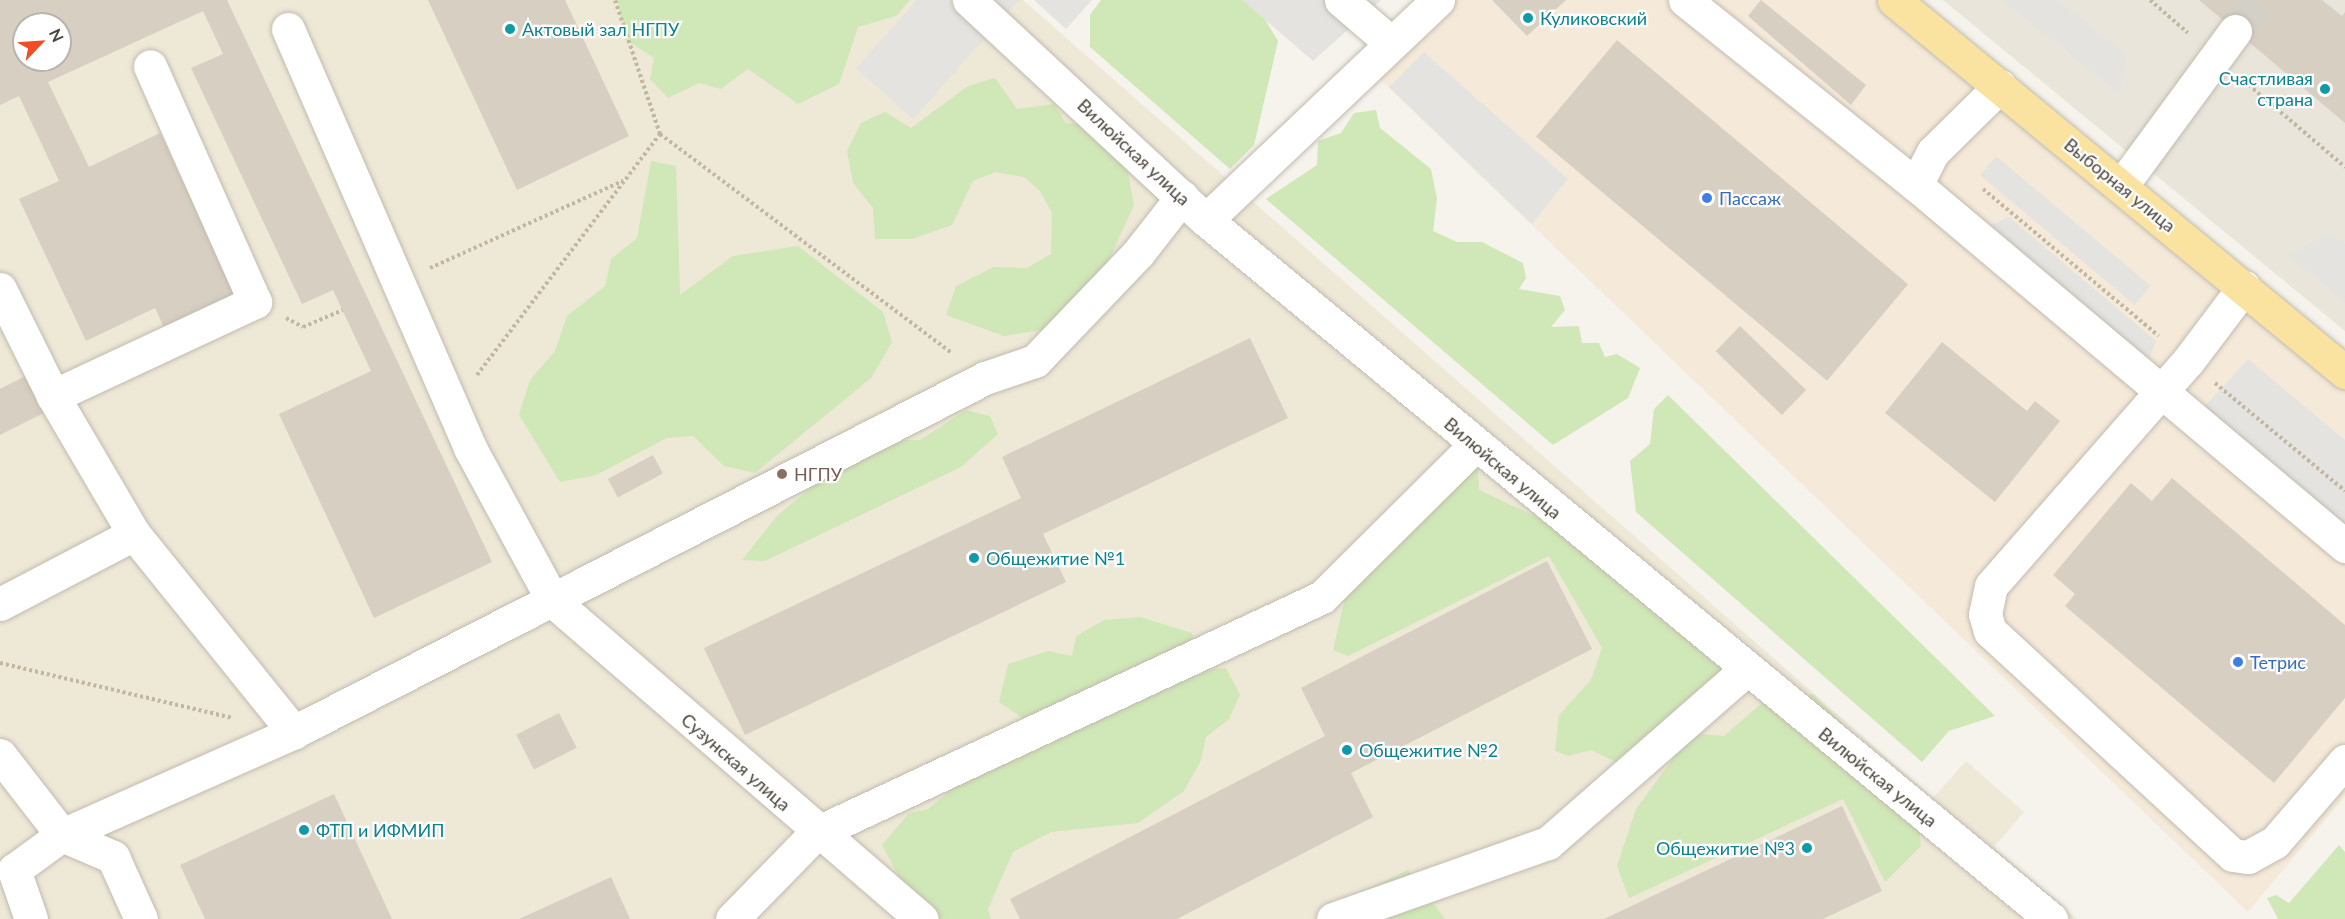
<!DOCTYPE html>
<html>
<head>
<meta charset="utf-8">
<style>
  body { margin:0 }
  #map { position:relative; width:2345px; height:919px; overflow:hidden; background:#f5f3ec; font-family:Lato,sans-serif }
  div>[style] { position:absolute }
  .residential>* { inset:0; background:#e9e5da }
  .commercial>* { inset:0; background:#f5ead9 }
  .education>* { inset:0; background:#eee8d7 }
  .green>* { inset:0; background:#d0e7b7 }
  .parking>* { inset:0; background:#e4e3e0; transform-origin:0 0 }
  .building>* { inset:0; background:#d7cfc2; transform-origin:0 0 }
  .minor-tunnel>* { height:33px; margin-top:-16.5px; transform-origin:0; background:repeating-linear-gradient(90deg,#d3d0c8 0 33px,transparent 0 49px) }
  .path>* { height:4px; margin-top:-2px; transform-origin:0; background:repeating-linear-gradient(90deg,#c2b7a0 0 3px,transparent 0 6px) }
  .roads { filter:drop-shadow(0 0 2px #c1bbaf) drop-shadow(0 0 2px #c1bbaf) }
  .minor>* { height:33px; margin:-16.5px; padding:0 16.5px; transform-origin:16.5px; border-radius:16.5px; background:#fff }
  .major>* { height:33px; margin:-16.5px; padding:0 16.5px; transform-origin:16.5px; border-radius:16.5px; background:#fae3a0 }
  .dots>* { width:16px; height:16px; translate:-50% -50%; box-sizing:border-box; border:3px solid #fff; border-radius:50% }
  span { translate:-50% -50%; white-space:nowrap; text-align:center; line-height:1.15; -webkit-text-stroke:4.5px #fff; paint-order:stroke }
  .culture-label { font-size:18px; color:#0d838f }
  .left { translate:0 -50%; text-align:left }
  .right { translate:-100% -50%; text-align:right }
  .street-label { font-size:18px; color:#4a443a }
  .shop-label { font-size:18px; color:#366cbe }
  .education-label { font-size:18px; color:#785e54 }
  .north { position:absolute; left:12px; top:12px; width:60px; height:60px; box-sizing:border-box; background:#fff; border:2px solid #b7b4b0; border-radius:50%; rotate:65deg; font-size:16px; font-weight:700; line-height:24px; text-align:center; color:#4a443a }
  .north::after { content:''; display:block; margin:auto; width:21px; height:27px; background:#f14b27; clip-path:polygon(50% 0,100% 100%,50% 72%,0 100%) }
</style>
</head>
<body>
<div id="map">
  <div class="residential">
    <i style="clip-path:polygon(1943px 0,2345px 0,2345px 331px)"></i>
  </div>
  <div class="commercial">
    <i style="clip-path:polygon(1438px 0,1898px 0,2345px 372px,2345px 796px,2248px 912px,1366px 66px)"></i>
  </div>
  <div class="education">
    <i style="clip-path:polygon(evenodd,0 0,1023px 0,1933px 798px,1966px 761px,2024px 812px,1994px 847px,2077px 919px,0 919px,0 0,24px 24px,60px 24px,60px 60px,24px 60px,24px 24px)"></i>
  </div>
  <div class="green">
    <i style="clip-path:polygon(617px 0,910px 0,896px 16px,858px 27px,839px 84px,798px 104px,748px 69px,721px 89px,699px 83px,668px 98px,650px 79px,654px 58px,625px 39px)"></i>
    <i style="clip-path:polygon(1101px 0,1253px 0,1278px 41px,1254px 145px,1230px 169px,1090px 47px,1090px 15px)"></i>
    <i style="clip-path:polygon(995px 78px,1017px 109px,1054px 104px,1066px 123px,1096px 125px,1126px 163px,1134px 205px,1104px 271px,1042px 330px,1004px 336px,946px 315px,956px 286px,994px 267px,1027px 268px,1051px 254px,1052px 213px,1040px 191px,1024px 177px,995px 172px,973px 181px,952px 225px,912px 239px,875px 239px,873px 208px,853px 183px,847px 151px,861px 123px,885px 112px,911px 128px,968px 86px)"></i>
    <i style="clip-path:polygon(1376px 110px,1380px 128px,1431px 169px,1437px 199px,1433px 231px,1457px 242px,1482px 242px,1523px 263px,1526px 278px,1519px 289px,1560px 296px,1565px 310px,1551px 327px,1579px 326px,1582px 343px,1599px 343px,1605px 357px,1617px 354px,1640px 368px,1628px 398px,1553px 445px,1266px 199px,1317px 165px,1318px 141px,1341px 133px,1354px 113px)"></i>
    <i style="clip-path:polygon(651px 161px,676px 166px,680px 295px,733px 256px,798px 246px,883px 312px,892px 342px,871px 378px,755px 473px,724px 466px,693px 436px,667px 438px,596px 475px,560px 482px,519px 415px,530px 380px,555px 351px,567px 316px,605px 286px,611px 259px,637px 238px)"></i>
    <i style="clip-path:polygon(1668px 395px,1995px 716px,1949px 731px,1922px 762px,1636px 512px,1630px 461px,1650px 444px,1654px 409px)"></i>
    <i style="clip-path:polygon(966px 410px,990px 416px,998px 434px,961px 467px,765px 561px,742px 560px,777px 516px,821px 479px,890px 440px,920px 440px)"></i>
    <i style="clip-path:polygon(1456px 452px,1478px 470px,1479px 490px,1560px 528px,1734px 669px,1640px 774px,1591px 750px,1568px 756px,1555px 751px,1559px 715px,1591px 680px,1602px 648px,1549px 556px,1348px 656px,1333px 650px,1345px 598px,1368px 537px)"></i>
    <i style="clip-path:polygon(1140px 617px,1192px 633px,1201px 670px,1226px 668px,1240px 695px,1229px 719px,1206px 737px,1201px 760px,1184px 791px,1138px 823px,1051px 832px,1013px 852px,988px 909px,991px 919px,921px 919px,882px 845px,909px 813px,928px 809px,1031px 724px,999px 702px,1008px 664px,1048px 651px,1072px 656px,1076px 636px,1104px 620px)"></i>
    <i style="clip-path:polygon(1813px 694px,1916px 796px,1921px 846px,1885px 882px,1843px 799px,1629px 898px,1617px 866px,1636px 809px,1682px 746px,1701px 734px,1724px 736px,1762px 703px)"></i>
    <i style="clip-path:polygon(2339px 845px,2345px 852px,2345px 919px,2278px 919px,2267px 898px,2276px 895px,2289px 903px)"></i>
    <i style="clip-path:polygon(1408px 870px,1445px 919px,1323px 919px,1353px 896px)"></i>
  </div>
  <div class="parking">
    <i style="clip-path:polygon(917px 0,948px 0,956px 8px,963px 0,1019px 0,913px 119px,856px 68px)"></i>
    <i style="clip-path:polygon(1034px 0,1092px 0,1066px 29px)"></i>
    <i style="clip-path:polygon(1242px 0,1381px 0,1313px 61px)"></i>
    <i style="clip-path:polygon(2002px 0,2057px 0,2127px 54px,2119px 93px)"></i>
    <i style="clip-path:polygon(1424px 52px,1568px 179px,1532px 224px,1389px 87px)"></i>
    <i style="left:1996px;top:156px;width:202px;height:25px;rotate:40deg"></i>
    <i style="clip-path:polygon(2009px 217px,2156px 341px,2148px 363px,1984px 228px)"></i>
    <i style="clip-path:polygon(2331px 232px,2345px 244px,2345px 302px,2289px 256px)"></i>
    <i style="clip-path:polygon(2248px 359px,2345px 440px,2345px 524px,2204px 407px)"></i>
  </div>
  <div class="building">
    <i style="clip-path:polygon(evenodd,0 0,227px 0,492px 562px,374px 618px,279px 414px,371px 371px,333px 290px,302px 304px,191px 68px,223px 54px,203px 11px,48px 82px,89px 167px,160px 133px,239px 300px,167px 334px,155px 308px,86px 341px,19px 199px,59px 181px,19px 96px,0 105px,0 0,24px 24px,60px 24px,60px 60px,24px 60px,24px 24px)"></i>
    <i style="clip-path:polygon(428px 0,565px 0,629px 136px,517px 190px)"></i>
    <i style="clip-path:polygon(1492px 0,1566px 0,1527px 36px)"></i>
    <i style="clip-path:polygon(1761px 0,1866px 85px,1851px 105px,1748px 16px)"></i>
    <i style="clip-path:polygon(2199px 0,2322px 0,2342px 16px,2345px 12px,2345px 123px)"></i>
    <i style="left:1617px;top:40px;width:380px;height:126px;rotate:40deg"></i>
    <i style="left:1740px;top:326px;width:92px;height:35px;rotate:44deg"></i>
    <i style="clip-path:polygon(1250px 338px,1288px 418px,1043px 534px,1066px 582px,745px 735px,704px 648px,1021px 498px,1002px 457px)"></i>
    <i style="clip-path:polygon(1942px 342px,2027px 411px,2035px 401px,2060px 421px,1995px 502px,1885px 413px)"></i>
    <i style="clip-path:polygon(29px 374px,48px 411px,0 435px,0 389px)"></i>
    <i style="left:653px;top:455px;width:21px;height:51px;rotate:62deg"></i>
    <i style="clip-path:polygon(2172px 478px,2345px 625px,2345px 698px,2274px 783px,2065px 606px,2075px 594px,2053px 575px,2131px 483px,2152px 501px)"></i>
    <i style="clip-path:polygon(1547px 561px,1592px 649px,1351px 773px,1373px 817px,1177px 919px,1020px 919px,1010px 899px,1325px 736px,1301px 688px)"></i>
    <i style="left:559px;top:713px;width:39px;height:48px;rotate:63deg"></i>
    <i style="clip-path:polygon(334px 794px,392px 919px,205px 919px,180px 865px)"></i>
    <i style="clip-path:polygon(1842px 806px,1882px 891px,1823px 919px,1604px 919px)"></i>
    <i style="clip-path:polygon(611px 877px,630px 919px,519px 919px)"></i>
  </div>
  <div class="minor-tunnel">
    <i style="left:2235px;top:31px;width:38px;rotate:-55deg"></i>
  </div>
  <div class="path">
    <i style="left:2150px;top:0;width:50px;rotate:41deg"></i>
    <i style="left:2244px;top:81px;width:133px;rotate:40.4deg"></i>
    <i style="left:660px;top:134px;width:365px;rotate:36.9deg"></i>
    <i style="left:1983px;top:189px;width:229px;rotate:39.9deg"></i>
    <i style="left:430px;top:268px;width:212px;rotate:-24.3deg"></i>
    <i style="left:286px;top:318px;width:19px;rotate:28deg"></i>
    <i style="left:303px;top:327px;width:43px;rotate:-23deg"></i>
    <i style="left:477px;top:375px;width:303px;rotate:-52.8deg"></i>
    <i style="left:660px;top:134px;width:141px;rotate:-108.6deg"></i>
    <i style="left:2215px;top:383px;width:169px;rotate:39.7deg"></i>
    <i style="left:0;top:663px;width:239px;rotate:13.3deg"></i>
  </div>
  <div class="roads">
    <div class="minor">
      <i style="left:969px;top:0;width:323px;rotate:42.9deg"></i>
      <i style="left:1206px;top:220px;width:1097px;rotate:39.6deg"></i>
      <i style="left:1341px;top:0;width:66px;rotate:40.7deg"></i>
      <i style="left:1685px;top:0;width:296px;rotate:38.7deg"></i>
      <i style="left:1916px;top:185px;width:561px;rotate:40.08deg"></i>
      <i style="left:288px;top:29px;width:457px;rotate:66.5deg"></i>
      <i style="left:470px;top:448px;width:174px;rotate:61.5deg"></i>
      <i style="left:553px;top:601px;width:487px;rotate:40.8deg"></i>
      <i style="left:1916px;top:185px;width:37px;rotate:-63deg"></i>
      <i style="left:1933px;top:152px;width:94px;rotate:-44.6deg"></i>
      <i style="left:2122px;top:185px;width:191px;rotate:-53.7deg"></i>
      <i style="left:1206px;top:220px;width:320px;rotate:-43.5deg"></i>
      <i style="left:2244px;top:287px;width:93px;rotate:127.1deg"></i>
      <i style="left:2188px;top:361px;width:299px;rotate:131.2deg"></i>
      <i style="left:1991px;top:586px;width:29px;rotate:102deg"></i>
      <i style="left:1985px;top:614px;width:18px;rotate:74deg"></i>
      <i style="left:1990px;top:631px;width:330px;rotate:42.7deg"></i>
      <i style="left:2233px;top:855px;width:15px;rotate:8deg"></i>
      <i style="left:2248px;top:857px;width:31px;rotate:-29deg"></i>
      <i style="left:2275px;top:842px;width:107px;rotate:-49.2deg"></i>
      <i style="left:0;top:289px;width:119px;rotate:63.6deg"></i>
      <i style="left:53px;top:396px;width:160px;rotate:59.6deg"></i>
      <i style="left:134px;top:534px;width:255px;rotate:51.1deg"></i>
      <i style="left:53px;top:396px;width:223px;rotate:-25deg"></i>
      <i style="left:255px;top:302px;width:258px;rotate:-114deg"></i>
      <i style="left:0;top:604px;width:151px;rotate:-27.6deg"></i>
      <i style="left:0;top:755px;width:101px;rotate:52.2deg"></i>
      <i style="left:62px;top:835px;width:254px;rotate:-23.9deg"></i>
      <i style="left:294px;top:732px;width:776px;rotate:-27.13deg"></i>
      <i style="left:985px;top:378px;width:53px;rotate:-18.8deg"></i>
      <i style="left:1035px;top:361px;width:151px;rotate:-46.3deg"></i>
      <i style="left:1139px;top:252px;width:70px;rotate:-52deg"></i>
      <i style="left:31px;top:919px;width:52px;rotate:-109.1deg"></i>
      <i style="left:14px;top:870px;width:59px;rotate:-36.1deg"></i>
      <i style="left:62px;top:835px;width:56px;rotate:23.3deg"></i>
      <i style="left:113px;top:857px;width:68px;rotate:65.7deg"></i>
      <i style="left:732px;top:919px;width:120px;rotate:-45.7deg"></i>
      <i style="left:816px;top:833px;width:558px;rotate:-25deg"></i>
      <i style="left:1322px;top:597px;width:216px;rotate:-44.8deg"></i>
      <i style="left:1333px;top:919px;width:228px;rotate:-19.5deg"></i>
      <i style="left:1548px;top:843px;width:264px;rotate:-41.2deg"></i>
    </div>
    <div class="major">
      <i style="left:1894px;top:0;width:585px;rotate:39.52deg"></i>
    </div>
  </div>
  <div class="dots">
    <i style="left:1528px;top:18px;background:#0f9aa8"></i>
    <i style="left:510px;top:29px;background:#0f9aa8"></i>
    <i style="left:2325px;top:89px;background:#0f9aa8"></i>
    <i style="left:1707px;top:198px;background:#3f7fe0"></i>
    <i style="left:782px;top:474px;background:#8d6e63"></i>
    <i style="left:974px;top:558px;background:#0f9aa8"></i>
    <i style="left:2238px;top:662px;background:#3f7fe0"></i>
    <i style="left:1347px;top:750px;background:#0f9aa8"></i>
    <i style="left:304px;top:830px;background:#0f9aa8"></i>
    <i style="left:1807px;top:848px;background:#0f9aa8"></i>
  </div>
  <div class="culture-label">
    <span class="left" style="left:1540px;top:18px">Куликовский</span>
    <span class="left" style="left:522px;top:29px">Актовый зал НГПУ</span>
    <span class="right" style="left:2313px;top:89px">Счастливая<br>страна</span>
    <span class="left" style="left:986px;top:558px">Общежитие №1</span>
    <span class="left" style="left:1359px;top:750px">Общежитие №2</span>
    <span class="left" style="left:316px;top:830px">ФТП и ИФМИП</span>
    <span class="right" style="left:1795px;top:848px">Общежитие №3</span>
  </div>
  <div class="street-label">
    <span style="left:1134px;top:152px;rotate:43deg">Вилюйская улица</span>
    <span style="left:2120px;top:185px;rotate:39deg">Выборная улица</span>
    <span style="left:1503px;top:468px;rotate:40deg">Вилюйская улица</span>
    <span style="left:736px;top:762px;rotate:41deg">Сузунская улица</span>
    <span style="left:1878px;top:777px;rotate:39deg">Вилюйская улица</span>
  </div>
  <div class="shop-label">
    <span class="left" style="left:1719px;top:198px">Пассаж</span>
    <span class="left" style="left:2250px;top:662px">Тетрис</span>
  </div>
  <div class="education-label">
    <span class="left" style="left:794px;top:474px">НГПУ</span>
  </div>
  <div class="north">N</div>
</div>
</body>
</html>
